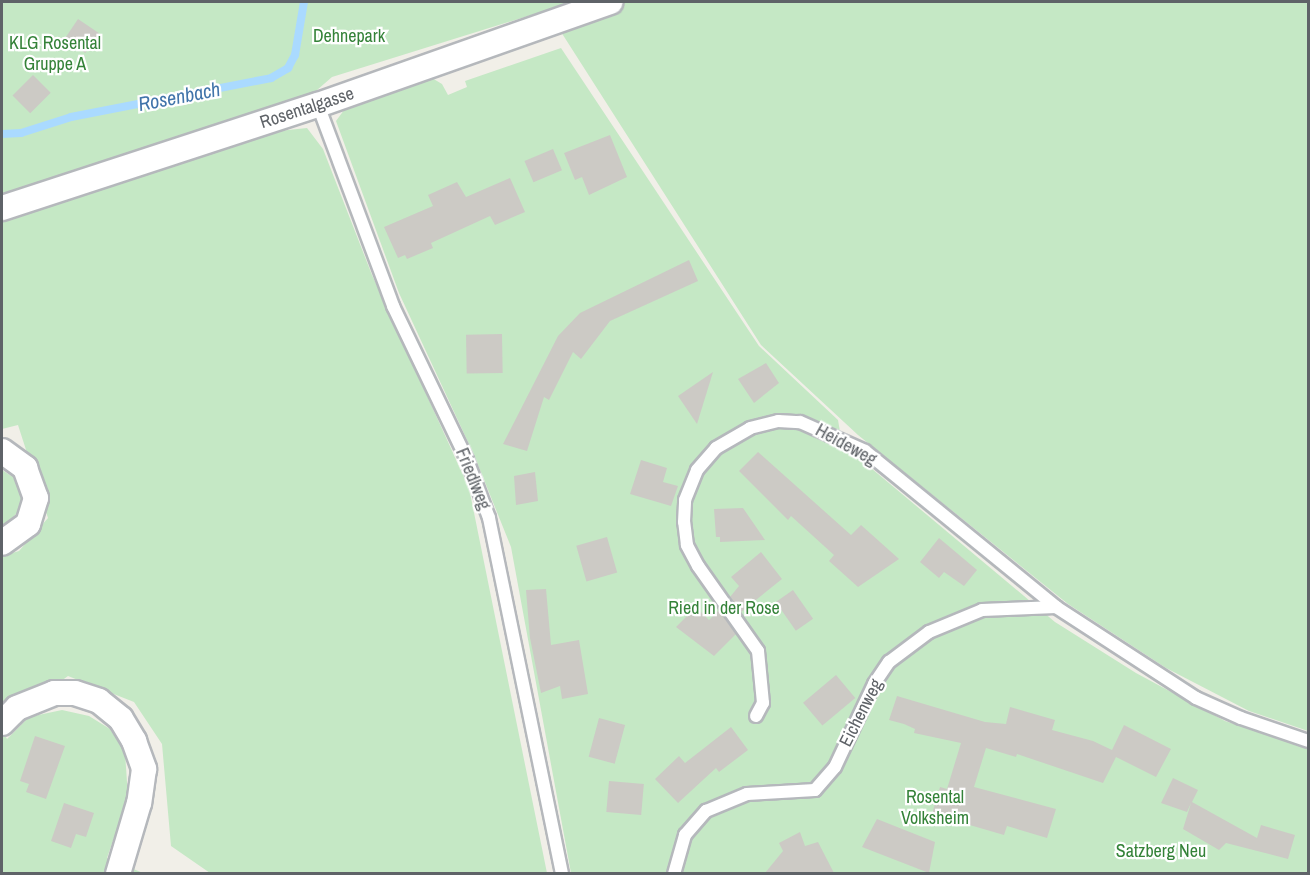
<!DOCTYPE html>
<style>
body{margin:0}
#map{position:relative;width:1310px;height:875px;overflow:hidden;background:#f1efe8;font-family:"Archivo Narrow",sans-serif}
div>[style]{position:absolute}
.green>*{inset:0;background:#c5e8c5}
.stream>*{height:8px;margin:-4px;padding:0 4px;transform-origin:4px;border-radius:4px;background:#aadaff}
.building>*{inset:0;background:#cccac5;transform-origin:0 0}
.roads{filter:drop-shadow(2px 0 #b5b8bc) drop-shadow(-2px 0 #b5b8bc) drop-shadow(0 2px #b5b8bc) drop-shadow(0 -2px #b5b8bc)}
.service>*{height:12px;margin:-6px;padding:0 6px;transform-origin:6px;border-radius:6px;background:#fff}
.minor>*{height:24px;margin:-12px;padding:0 12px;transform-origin:12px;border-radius:12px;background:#fff}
span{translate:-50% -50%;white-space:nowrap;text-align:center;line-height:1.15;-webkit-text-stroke:4.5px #fff;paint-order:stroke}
.park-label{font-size:18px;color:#348238}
.street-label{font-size:18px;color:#5f6368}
.water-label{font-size:20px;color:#4174aa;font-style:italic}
.frame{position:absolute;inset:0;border:3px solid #5f6368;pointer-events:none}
</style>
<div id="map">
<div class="green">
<div style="clip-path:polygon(2px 2px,1308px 2px,1308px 731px,1249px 711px,1166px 668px,1068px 604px,858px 435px,761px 345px,547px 10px,332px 77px,309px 97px,2px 196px)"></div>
<div style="clip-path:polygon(561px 48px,759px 346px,838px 420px,843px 449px,853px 453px,1055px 622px,1136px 673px,1225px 721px,1308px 749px,1308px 873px,571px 873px,511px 547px,474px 455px,399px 293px,336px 121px,347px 106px,427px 75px,442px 84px,448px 95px,467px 87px,465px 81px)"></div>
<div style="clip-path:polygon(307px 128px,323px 149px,372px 275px,469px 488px,547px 873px,210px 873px,171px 846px,162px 744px,134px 702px,68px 676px,2px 724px,2px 556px,19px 551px,48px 518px,18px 425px,2px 429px,2px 221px,260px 133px)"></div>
<div style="clip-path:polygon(2px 470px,13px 477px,21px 492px,22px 507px,2px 530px)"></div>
<div style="clip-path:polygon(62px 710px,89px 716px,110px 729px,125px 752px,128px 797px,107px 858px,143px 873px,2px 873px,2px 729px,7px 739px,29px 717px)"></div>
</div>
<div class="stream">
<div style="left:2px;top:134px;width:19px;rotate:-3deg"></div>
<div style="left:21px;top:133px;width:52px;rotate:-17.7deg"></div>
<div style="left:71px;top:117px;width:204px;rotate:-11deg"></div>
<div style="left:271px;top:78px;width:20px;rotate:-30deg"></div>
<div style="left:288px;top:68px;width:15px;rotate:-62deg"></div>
<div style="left:295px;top:55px;width:54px;rotate:-80.4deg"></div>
</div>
<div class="building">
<div style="left:78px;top:19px;width:25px;height:24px;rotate:34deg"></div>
<div style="left:33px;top:75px;width:25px;height:29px;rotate:45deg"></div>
<div style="clip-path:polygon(610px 135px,627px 177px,589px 195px,582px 177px,575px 180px,564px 153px)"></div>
<div style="left:553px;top:149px;width:23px;height:31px;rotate:67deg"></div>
<div style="clip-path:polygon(510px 178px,525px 212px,495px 225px,490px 216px,431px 243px,433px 248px,407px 259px,405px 255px,398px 258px,384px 227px,433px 206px,428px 195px,457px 182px,466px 197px)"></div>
<div style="clip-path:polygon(689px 260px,698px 281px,610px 321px,581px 359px,573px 352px,549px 400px,544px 397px,527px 451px,503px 444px,558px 336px,580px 313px)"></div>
<div style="left:502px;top:334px;width:39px;height:36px;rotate:89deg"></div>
<div style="clip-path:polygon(766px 363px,779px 383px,754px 403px,738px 379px)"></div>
<div style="clip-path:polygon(713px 372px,697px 424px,678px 396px)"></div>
<div style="clip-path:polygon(758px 452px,851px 535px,861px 525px,899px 559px,858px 587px,829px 561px,834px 555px,791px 516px,788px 520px,739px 471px)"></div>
<div style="clip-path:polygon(641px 460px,667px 468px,663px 482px,678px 486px,671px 506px,630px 494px)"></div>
<div style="clip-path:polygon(535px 472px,538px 501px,516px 505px,514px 476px)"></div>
<div style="clip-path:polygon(743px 508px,765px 540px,720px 542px,720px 537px,716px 537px,714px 509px)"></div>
<div style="left:607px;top:537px;width:37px;height:32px;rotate:74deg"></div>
<div style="clip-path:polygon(939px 538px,977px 570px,964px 586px,944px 572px,939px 578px,920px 562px)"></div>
<div style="clip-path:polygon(761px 552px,782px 579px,741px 612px,730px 597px,739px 586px,731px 577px)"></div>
<div style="clip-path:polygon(546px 589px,551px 645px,579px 640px,588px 694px,562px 699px,560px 686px,541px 693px,530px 638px,526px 590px)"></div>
<div style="left:793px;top:590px;width:35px;height:21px;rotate:55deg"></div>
<div style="clip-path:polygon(696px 607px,709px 620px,719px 610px,736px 634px,714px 656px,676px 627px)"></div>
<div style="left:836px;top:675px;width:30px;height:43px;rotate:50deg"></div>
<div style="clip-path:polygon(897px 696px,985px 722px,1006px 724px,1010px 707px,1055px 720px,1052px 730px,1093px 741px,1112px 750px,1124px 725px,1171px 749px,1156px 777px,1116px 757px,1103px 783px,1017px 754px,1016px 757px,986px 748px,974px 787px,1056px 809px,1047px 838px,1007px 826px,1004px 835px,932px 814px,940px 787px,947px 789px,961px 743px,914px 733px,915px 729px,904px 724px,889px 720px)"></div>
<div style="left:599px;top:718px;width:27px;height:40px;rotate:15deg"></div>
<div style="clip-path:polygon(731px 727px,748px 750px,719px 772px,716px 768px,678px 803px,655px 779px,679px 756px,685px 763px)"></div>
<div style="clip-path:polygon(35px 736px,65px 746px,46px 799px,26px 792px,29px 784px,20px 781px)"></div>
<div style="clip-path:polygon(1173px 778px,1198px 790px,1192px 802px,1257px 838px,1261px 825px,1295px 835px,1288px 859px,1226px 843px,1219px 850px,1183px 829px,1191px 803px,1187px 812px,1161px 803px)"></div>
<div style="left:609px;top:781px;width:35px;height:31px;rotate:5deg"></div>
<div style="clip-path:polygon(64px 803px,94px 813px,86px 837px,76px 834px,71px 848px,51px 841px)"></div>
<div style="clip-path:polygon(877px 819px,935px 842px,929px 873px,862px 847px)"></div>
<div style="clip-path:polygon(800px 832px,805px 846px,818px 842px,834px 873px,765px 873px,783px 851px,779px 843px)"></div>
</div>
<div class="roads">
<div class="service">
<div style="left:318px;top:105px;width:215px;rotate:69.5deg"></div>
<div style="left:393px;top:306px;width:171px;rotate:64.3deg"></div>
<div style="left:467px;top:460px;width:62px;rotate:69.2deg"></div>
<div style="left:489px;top:518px;width:363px;rotate:78.4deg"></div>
<div style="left:756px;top:716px;width:15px;rotate:-62deg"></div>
<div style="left:763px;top:703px;width:52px;rotate:-95.5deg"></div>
<div style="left:758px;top:651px;width:104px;rotate:-125.2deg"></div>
<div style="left:698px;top:566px;width:24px;rotate:-118deg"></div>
<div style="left:687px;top:545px;width:23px;rotate:-97deg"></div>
<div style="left:684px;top:522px;width:22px;rotate:-87deg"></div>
<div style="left:685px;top:500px;width:32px;rotate:-68deg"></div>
<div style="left:697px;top:470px;width:29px;rotate:-49deg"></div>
<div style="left:716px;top:448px;width:39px;rotate:-30deg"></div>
<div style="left:750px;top:428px;width:29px;rotate:-14deg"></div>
<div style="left:778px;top:421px;width:22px;rotate:3deg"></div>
<div style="left:800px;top:422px;width:71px;rotate:24deg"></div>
<div style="left:865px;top:451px;width:247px;rotate:39.2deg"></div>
<div style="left:674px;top:874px;width:41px;rotate:-74.2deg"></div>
<div style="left:685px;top:835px;width:32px;rotate:-49deg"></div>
<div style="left:706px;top:811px;width:44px;rotate:-22.5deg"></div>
<div style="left:747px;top:794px;width:68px;rotate:-3.4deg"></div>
<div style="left:815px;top:790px;width:30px;rotate:-49deg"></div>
<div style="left:835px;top:767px;width:92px;rotate:-64.8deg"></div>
<div style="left:874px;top:684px;width:27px;rotate:-56deg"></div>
<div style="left:889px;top:662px;width:50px;rotate:-36.9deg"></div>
<div style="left:929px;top:632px;width:57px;rotate:-22.5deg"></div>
<div style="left:982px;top:610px;width:74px;rotate:-2.3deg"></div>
<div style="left:1056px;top:607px;width:167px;rotate:33deg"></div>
<div style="left:1196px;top:698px;width:49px;rotate:24deg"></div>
<div style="left:1241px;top:718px;width:71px;rotate:18.9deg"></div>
</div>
<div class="minor">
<div style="left:2px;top:208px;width:332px;rotate:-18.1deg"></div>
<div style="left:318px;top:105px;width:310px;rotate:-19.4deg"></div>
<div style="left:2px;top:451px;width:29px;rotate:36deg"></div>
<div style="left:25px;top:468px;width:32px;rotate:70deg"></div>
<div style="left:36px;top:498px;width:27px;rotate:107deg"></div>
<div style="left:28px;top:524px;width:32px;rotate:144deg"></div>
<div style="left:2px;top:723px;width:21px;rotate:-45deg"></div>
<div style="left:17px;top:708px;width:40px;rotate:-22deg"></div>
<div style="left:54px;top:693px;width:21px"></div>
<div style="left:75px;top:693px;width:25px;rotate:18deg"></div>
<div style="left:99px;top:701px;width:28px;rotate:39deg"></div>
<div style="left:121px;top:719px;width:26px;rotate:59deg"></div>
<div style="left:134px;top:741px;width:30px;rotate:70deg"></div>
<div style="left:144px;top:769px;width:34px;rotate:98deg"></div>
<div style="left:139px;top:803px;width:74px;rotate:106.5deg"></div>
</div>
</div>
<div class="park-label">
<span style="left:349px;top:36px">Dehnepark</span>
<span style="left:55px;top:54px">KLG Rosental<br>Gruppe A</span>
<span style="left:724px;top:608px">Ried in der Rose</span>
<span style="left:935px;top:808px">Rosental<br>Volksheim</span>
<span style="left:1161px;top:851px">Satzberg Neu</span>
</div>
<div class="street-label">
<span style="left:307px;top:108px;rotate:-18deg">Rosentalgasse</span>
<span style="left:846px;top:445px;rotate:29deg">Heideweg</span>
<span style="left:473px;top:479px;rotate:68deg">Friedlweg</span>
<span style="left:861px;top:713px;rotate:-63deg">Eichenweg</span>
</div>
<div class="water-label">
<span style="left:179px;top:96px;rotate:-11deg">Rosenbach</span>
</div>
<div class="frame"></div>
</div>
